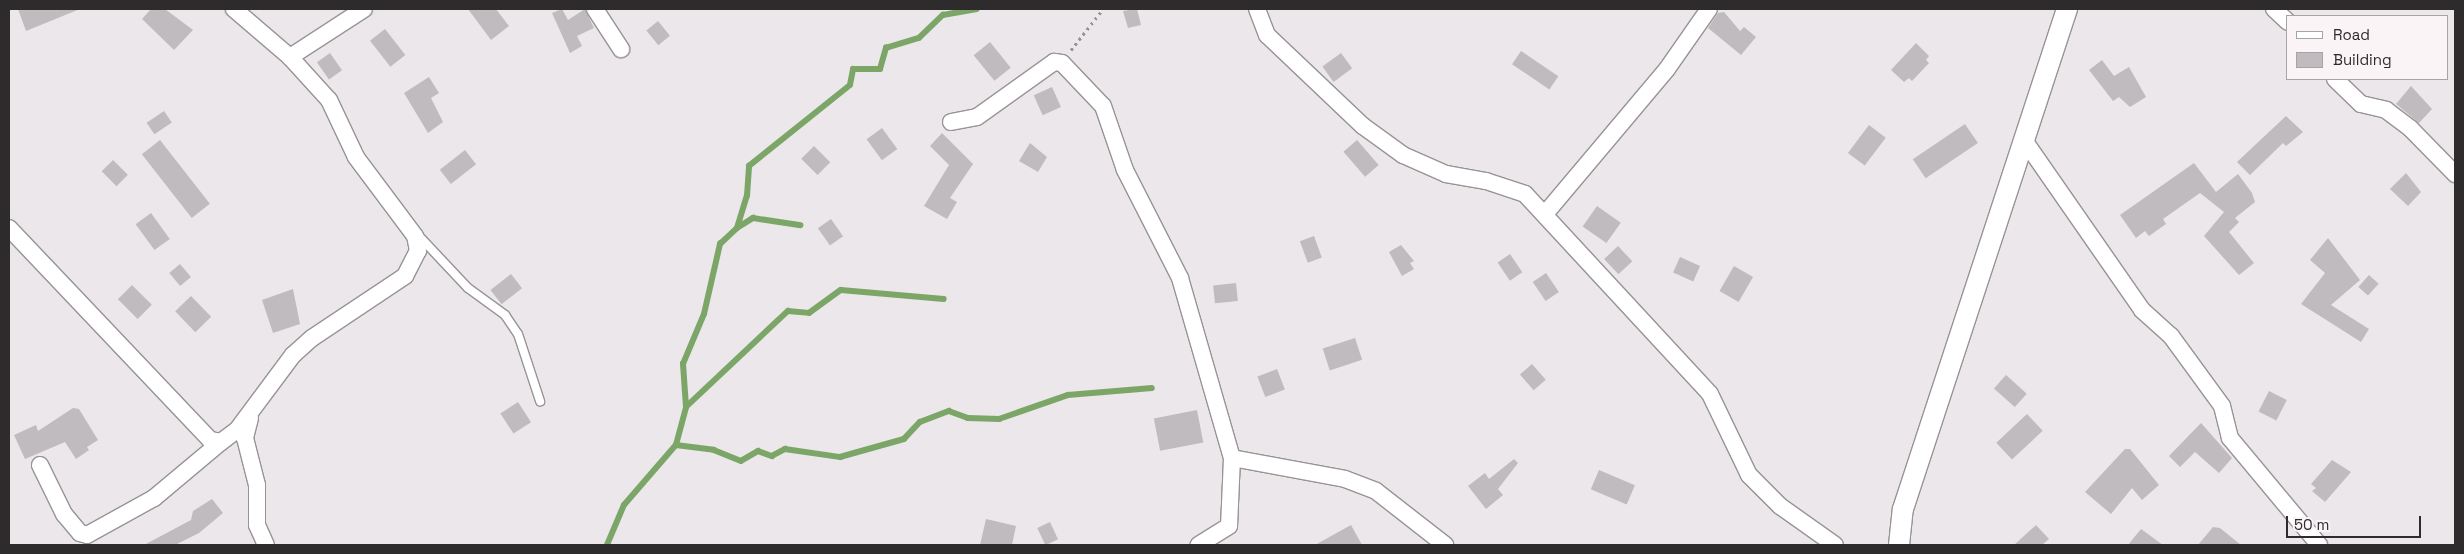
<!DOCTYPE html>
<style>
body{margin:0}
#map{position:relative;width:2464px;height:554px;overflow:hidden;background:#ece7ea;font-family:"Space Grotesk",sans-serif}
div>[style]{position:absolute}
.stream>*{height:5.5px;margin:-2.75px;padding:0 2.75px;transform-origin:2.75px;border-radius:2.75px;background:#7ca668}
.building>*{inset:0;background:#c0bbbe;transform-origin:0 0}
.path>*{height:3px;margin-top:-1.5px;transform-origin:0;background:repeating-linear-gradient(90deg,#959294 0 2.5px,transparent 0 6.5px)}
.roads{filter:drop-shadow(1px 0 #989396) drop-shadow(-1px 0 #989396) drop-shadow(0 1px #989396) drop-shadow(0 -1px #989396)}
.service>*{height:8px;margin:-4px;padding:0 4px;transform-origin:4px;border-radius:4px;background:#fff}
.minor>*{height:16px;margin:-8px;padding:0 8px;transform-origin:8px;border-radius:8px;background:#fff}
.tertiary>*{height:20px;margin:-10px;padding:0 10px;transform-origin:10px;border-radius:10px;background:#fff}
span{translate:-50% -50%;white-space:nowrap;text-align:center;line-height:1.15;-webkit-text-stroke:4px #faf4f7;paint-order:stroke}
.frame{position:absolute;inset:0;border:10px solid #2d2b2c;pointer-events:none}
.legend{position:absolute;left:2286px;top:15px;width:162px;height:65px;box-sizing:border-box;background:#faf4f7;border:1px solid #a8a4a6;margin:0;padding:6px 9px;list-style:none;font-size:15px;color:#2d2b2c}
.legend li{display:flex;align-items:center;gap:10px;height:25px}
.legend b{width:25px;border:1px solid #a8a4a6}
.scale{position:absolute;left:2286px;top:516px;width:135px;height:22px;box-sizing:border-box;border:2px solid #2d2b2c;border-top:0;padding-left:6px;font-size:15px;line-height:18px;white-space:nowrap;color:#2d2b2c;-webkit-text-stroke:4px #faf4f7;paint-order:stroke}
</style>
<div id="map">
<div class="stream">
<div style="left:737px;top:228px;width:19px;rotate:-32deg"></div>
<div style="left:753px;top:218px;width:48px;rotate:8.5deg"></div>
<div style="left:686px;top:407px;width:140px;rotate:-43.3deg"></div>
<div style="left:788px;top:311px;width:21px;rotate:5deg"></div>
<div style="left:809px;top:313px;width:39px;rotate:-36deg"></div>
<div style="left:841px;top:290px;width:103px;rotate:5deg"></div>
<div style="left:676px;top:445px;width:38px;rotate:7deg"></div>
<div style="left:714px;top:450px;width:29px;rotate:22deg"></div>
<div style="left:741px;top:461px;width:20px;rotate:-30deg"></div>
<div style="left:758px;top:451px;width:15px;rotate:20deg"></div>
<div style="left:772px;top:456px;width:15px;rotate:-28deg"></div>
<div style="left:785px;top:449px;width:56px;rotate:8.3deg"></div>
<div style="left:840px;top:457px;width:66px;rotate:-15.7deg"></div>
<div style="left:904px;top:439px;width:23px;rotate:-47deg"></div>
<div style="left:920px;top:422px;width:31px;rotate:-21deg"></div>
<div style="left:949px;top:411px;width:20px;rotate:20deg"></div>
<div style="left:968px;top:418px;width:31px;rotate:2deg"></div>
<div style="left:999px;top:419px;width:73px;rotate:-19.2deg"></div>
<div style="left:1068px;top:395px;width:84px;rotate:-4.8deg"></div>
<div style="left:607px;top:545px;width:43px;rotate:-67deg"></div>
<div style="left:624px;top:505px;width:79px;rotate:-49.1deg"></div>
<div style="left:676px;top:445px;width:39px;rotate:-75deg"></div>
<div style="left:686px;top:407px;width:43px;rotate:-94deg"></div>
<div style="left:683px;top:364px;width:54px;rotate:-67.2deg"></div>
<div style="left:704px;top:314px;width:72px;rotate:-77.1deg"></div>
<div style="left:720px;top:244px;width:23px;rotate:-43deg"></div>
<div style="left:737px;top:228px;width:34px;rotate:-73deg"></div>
<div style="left:747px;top:196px;width:30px;rotate:-86deg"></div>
<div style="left:749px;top:166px;width:129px;rotate:-38.7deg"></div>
<div style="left:850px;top:85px;width:16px;rotate:-79deg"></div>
<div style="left:853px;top:69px;width:27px"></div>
<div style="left:880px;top:69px;width:22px;rotate:-74deg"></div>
<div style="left:886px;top:48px;width:34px;rotate:-17deg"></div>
<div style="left:919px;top:38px;width:33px;rotate:-44deg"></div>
<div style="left:943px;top:15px;width:34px;rotate:-10deg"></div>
</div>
<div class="building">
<div style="clip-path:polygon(18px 9px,80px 9px,26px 31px)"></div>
<div style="clip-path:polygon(151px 9px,165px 9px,193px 30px,174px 50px,142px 19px)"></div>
<div style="clip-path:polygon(468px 9px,496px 9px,509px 26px,491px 40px)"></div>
<div style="clip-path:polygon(562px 9px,568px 20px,585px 9px,594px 28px,577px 36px,582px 46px,570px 53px,552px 13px)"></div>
<div style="clip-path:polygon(1137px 9px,1141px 25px,1128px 28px,1123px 11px)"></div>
<div style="clip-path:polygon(1724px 12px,1740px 31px,1744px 27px,1756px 37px,1741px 55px,1708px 28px,1718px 13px)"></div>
<div style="left:658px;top:21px;width:19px;height:15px;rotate:51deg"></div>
<div style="left:385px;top:29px;width:33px;height:19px;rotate:52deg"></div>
<div style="left:990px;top:42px;width:33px;height:21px;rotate:51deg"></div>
<div style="clip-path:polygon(1916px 43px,1929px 56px,1926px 60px,1929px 63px,1912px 81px,1909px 78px,1904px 82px,1891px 70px)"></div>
<div style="left:1521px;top:51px;width:45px;height:16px;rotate:34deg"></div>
<div style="left:330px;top:53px;width:21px;height:16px;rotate:55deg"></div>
<div style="left:1341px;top:53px;width:19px;height:23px;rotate:54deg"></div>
<div style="clip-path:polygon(2102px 60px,2114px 76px,2129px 67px,2146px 97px,2130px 107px,2119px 97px,2113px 101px,2089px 70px)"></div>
<div style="clip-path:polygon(429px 77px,439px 93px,431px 98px,443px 122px,428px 133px,404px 93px)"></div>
<div style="clip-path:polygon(2411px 86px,2432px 109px,2419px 123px,2396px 104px)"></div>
<div style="left:1052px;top:87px;width:22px;height:20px;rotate:66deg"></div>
<div style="left:164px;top:111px;width:14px;height:21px;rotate:56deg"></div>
<div style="clip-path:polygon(2286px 116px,2303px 132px,2286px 146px,2283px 143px,2250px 175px,2237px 162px)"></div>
<div style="left:1965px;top:124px;width:23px;height:63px;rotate:56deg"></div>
<div style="left:1869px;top:125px;width:21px;height:35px;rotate:37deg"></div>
<div style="left:882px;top:128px;width:26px;height:19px;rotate:54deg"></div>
<div style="clip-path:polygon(942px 133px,973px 164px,950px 198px,957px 202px,947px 219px,924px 206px,949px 165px,930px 146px)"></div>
<div style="left:160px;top:140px;width:81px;height:23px;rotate:52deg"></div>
<div style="left:1357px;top:140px;width:33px;height:18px;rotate:49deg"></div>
<div style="clip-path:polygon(1030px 143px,1047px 157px,1038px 172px,1019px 161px)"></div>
<div style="left:814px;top:146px;width:23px;height:18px;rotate:45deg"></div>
<div style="left:465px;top:150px;width:18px;height:32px;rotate:52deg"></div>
<div style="left:113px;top:160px;width:21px;height:16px;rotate:45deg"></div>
<div style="clip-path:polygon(2194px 163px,2216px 192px,2238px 174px,2252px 193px,2255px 202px,2235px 218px,2239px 222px,2229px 232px,2254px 263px,2239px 275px,2204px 236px,2224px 212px,2200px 193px,2163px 219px,2166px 224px,2149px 236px,2145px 231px,2136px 238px,2120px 215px)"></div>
<div style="clip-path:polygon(2406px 173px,2421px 192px,2408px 206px,2390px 189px)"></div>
<div style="left:1597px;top:206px;width:29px;height:25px;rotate:35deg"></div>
<div style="left:151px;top:213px;width:32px;height:19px;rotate:54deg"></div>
<div style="left:831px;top:219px;width:21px;height:16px;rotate:55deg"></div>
<div style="left:1314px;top:236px;width:23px;height:15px;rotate:70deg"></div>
<div style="clip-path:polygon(2328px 238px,2360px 280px,2331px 305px,2369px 329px,2361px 342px,2301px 304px,2325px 273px,2310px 260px)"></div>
<div style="clip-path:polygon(1401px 245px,1414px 261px,1410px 263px,1414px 269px,1402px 276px,1389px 252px)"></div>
<div style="left:1618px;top:246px;width:21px;height:19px;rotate:47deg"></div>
<div style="left:1510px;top:254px;width:22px;height:15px;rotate:56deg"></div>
<div style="left:1680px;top:257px;width:22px;height:17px;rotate:24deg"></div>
<div style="left:180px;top:264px;width:17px;height:14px;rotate:50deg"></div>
<div style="left:1734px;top:266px;width:22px;height:29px;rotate:30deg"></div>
<div style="left:1546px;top:273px;width:23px;height:16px;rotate:56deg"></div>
<div style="left:511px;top:274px;width:18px;height:26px;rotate:52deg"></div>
<div style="left:2369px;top:275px;width:13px;height:16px;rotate:42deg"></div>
<div style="left:1236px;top:283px;width:18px;height:23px;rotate:84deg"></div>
<div style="left:132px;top:285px;width:28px;height:20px;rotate:45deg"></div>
<div style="clip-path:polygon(293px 289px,300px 324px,273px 333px,262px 300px)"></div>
<div style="left:191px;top:296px;width:29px;height:22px;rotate:46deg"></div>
<div style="left:1355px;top:338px;width:23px;height:34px;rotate:72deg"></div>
<div style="left:1532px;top:364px;width:21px;height:16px;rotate:49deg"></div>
<div style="left:1277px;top:369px;width:22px;height:21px;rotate:69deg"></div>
<div style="left:2006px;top:375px;width:28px;height:18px;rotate:42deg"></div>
<div style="left:2269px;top:391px;width:20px;height:23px;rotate:27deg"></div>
<div style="left:518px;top:402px;width:24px;height:21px;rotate:57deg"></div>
<div style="clip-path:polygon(73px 408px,79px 409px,98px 440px,87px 447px,89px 450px,76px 459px,65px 442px,25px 459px,14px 435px,36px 425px,38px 431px)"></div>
<div style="left:1197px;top:410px;width:33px;height:44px;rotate:79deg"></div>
<div style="left:2027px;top:414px;width:23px;height:42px;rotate:47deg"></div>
<div style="clip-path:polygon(2201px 423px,2232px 458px,2219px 473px,2195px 452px,2180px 467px,2169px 456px)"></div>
<div style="clip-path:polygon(2125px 449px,2130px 449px,2159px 485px,2142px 500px,2132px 488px,2111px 514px,2085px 492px)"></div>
<div style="clip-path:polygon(1514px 459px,1518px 463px,1498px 489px,1503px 495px,1486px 509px,1468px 486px,1485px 473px,1489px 479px)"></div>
<div style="clip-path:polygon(2332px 460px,2351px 472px,2325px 502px,2312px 491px,2316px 488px,2311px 484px)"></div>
<div style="left:1599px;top:470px;width:39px;height:21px;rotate:23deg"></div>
<div style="clip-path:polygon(212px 499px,223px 513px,199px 533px,175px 545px,144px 545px,191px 520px,193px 511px)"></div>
<div style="clip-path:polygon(986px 519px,1016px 526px,1012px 545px,980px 545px)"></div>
<div style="left:1050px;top:522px;width:19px;height:14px;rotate:65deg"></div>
<div style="clip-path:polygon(1351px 525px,1362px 545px,1315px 545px)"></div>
<div style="clip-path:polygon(2036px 525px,2049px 539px,2042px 545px,2014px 545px)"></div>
<div style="clip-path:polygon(2213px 527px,2220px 528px,2241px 545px,2198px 545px)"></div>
<div style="clip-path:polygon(2141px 529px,2163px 545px,2128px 545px)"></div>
</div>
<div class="path">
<div style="left:1071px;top:50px;width:52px;rotate:-52deg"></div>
</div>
<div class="roads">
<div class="service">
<div style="left:419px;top:236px;width:71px;rotate:46.7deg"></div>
<div style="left:468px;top:288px;width:46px;rotate:36.1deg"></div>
<div style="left:505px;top:315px;width:23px;rotate:56deg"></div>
<div style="left:518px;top:334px;width:71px;rotate:71.8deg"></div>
</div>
<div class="minor">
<div style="left:595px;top:9px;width:48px;rotate:57deg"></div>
<div style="left:1257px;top:9px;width:28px;rotate:69deg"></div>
<div style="left:1267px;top:35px;width:132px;rotate:43.5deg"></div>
<div style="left:1363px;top:126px;width:49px;rotate:35.9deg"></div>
<div style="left:1403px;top:155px;width:47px;rotate:23.8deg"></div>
<div style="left:1446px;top:174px;width:41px;rotate:9.9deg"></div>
<div style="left:1486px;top:181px;width:41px;rotate:18.4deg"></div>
<div style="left:1525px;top:194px;width:272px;rotate:47.2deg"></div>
<div style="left:1710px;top:394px;width:90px;rotate:64.3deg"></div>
<div style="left:1749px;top:475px;width:44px;rotate:45deg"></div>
<div style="left:1780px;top:506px;width:67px;rotate:35.3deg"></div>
<div style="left:2274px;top:9px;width:19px;rotate:43deg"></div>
<div style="left:290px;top:57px;width:88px;rotate:-33deg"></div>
<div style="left:2335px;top:79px;width:36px;rotate:44deg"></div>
<div style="left:2361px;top:104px;width:26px;rotate:13deg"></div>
<div style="left:2386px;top:110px;width:31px;rotate:37deg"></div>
<div style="left:2411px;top:129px;width:63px;rotate:45.6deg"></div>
<div style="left:951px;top:122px;width:26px;rotate:-11deg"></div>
<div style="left:977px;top:117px;width:95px;rotate:-35.5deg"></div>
<div style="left:1054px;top:62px;width:8px;rotate:7deg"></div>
<div style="left:1062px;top:63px;width:59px;rotate:46.4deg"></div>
<div style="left:1103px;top:106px;width:68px;rotate:71deg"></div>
<div style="left:1125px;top:170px;width:121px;rotate:63deg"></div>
<div style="left:1180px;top:278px;width:187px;rotate:73.9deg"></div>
<div style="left:1232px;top:458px;width:68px;rotate:92.5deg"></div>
<div style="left:1229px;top:526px;width:36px;rotate:148deg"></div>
<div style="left:2024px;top:140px;width:207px;rotate:55.2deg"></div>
<div style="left:2142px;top:310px;width:39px;rotate:42deg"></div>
<div style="left:2171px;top:336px;width:87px;rotate:53.9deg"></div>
<div style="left:2222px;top:406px;width:33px;rotate:76deg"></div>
<div style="left:2230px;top:438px;width:139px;rotate:50.2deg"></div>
<div style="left:1545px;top:214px;width:189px;rotate:-49.9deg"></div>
<div style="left:1667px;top:69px;width:73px;rotate:-55deg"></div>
<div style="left:9px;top:228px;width:292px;rotate:46.5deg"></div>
<div style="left:210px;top:440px;width:11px;rotate:10deg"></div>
<div style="left:221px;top:442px;width:20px;rotate:-37deg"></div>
<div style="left:237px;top:430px;width:94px;rotate:-53.3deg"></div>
<div style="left:293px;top:355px;width:25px;rotate:-42deg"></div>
<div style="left:312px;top:338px;width:112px;rotate:-33.7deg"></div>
<div style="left:405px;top:276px;width:28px;rotate:-63deg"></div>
<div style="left:418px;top:251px;width:15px;rotate:-101deg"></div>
<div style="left:415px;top:236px;width:99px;rotate:-126.8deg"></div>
<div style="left:356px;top:157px;width:63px;rotate:-115.3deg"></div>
<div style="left:329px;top:100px;width:58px;rotate:-132.2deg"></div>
<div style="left:290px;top:57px;width:74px;rotate:-139.4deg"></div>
<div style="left:250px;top:418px;width:21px;rotate:104deg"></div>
<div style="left:245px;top:438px;width:49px;rotate:75.7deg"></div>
<div style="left:257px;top:485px;width:40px;rotate:90deg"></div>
<div style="left:257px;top:525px;width:22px;rotate:66deg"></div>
<div style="left:1232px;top:458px;width:115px;rotate:10.5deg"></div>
<div style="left:1345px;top:479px;width:33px;rotate:21deg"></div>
<div style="left:1376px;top:491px;width:88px;rotate:38deg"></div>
<div style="left:40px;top:465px;width:55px;rotate:63.9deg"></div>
<div style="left:64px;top:514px;width:25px;rotate:50deg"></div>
<div style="left:80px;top:533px;width:7px;rotate:16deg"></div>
<div style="left:87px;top:535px;width:77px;rotate:-28.9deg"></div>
<div style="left:154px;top:498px;width:87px;rotate:-39.9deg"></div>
</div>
<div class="tertiary">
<div style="left:1899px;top:545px;width:36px;rotate:-84deg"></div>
<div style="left:1903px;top:509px;width:526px;rotate:-71.84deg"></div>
</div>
</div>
<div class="frame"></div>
<ul class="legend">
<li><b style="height:6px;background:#fff"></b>Road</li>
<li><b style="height:14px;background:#c0bbbe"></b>Building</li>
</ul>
<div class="scale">50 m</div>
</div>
